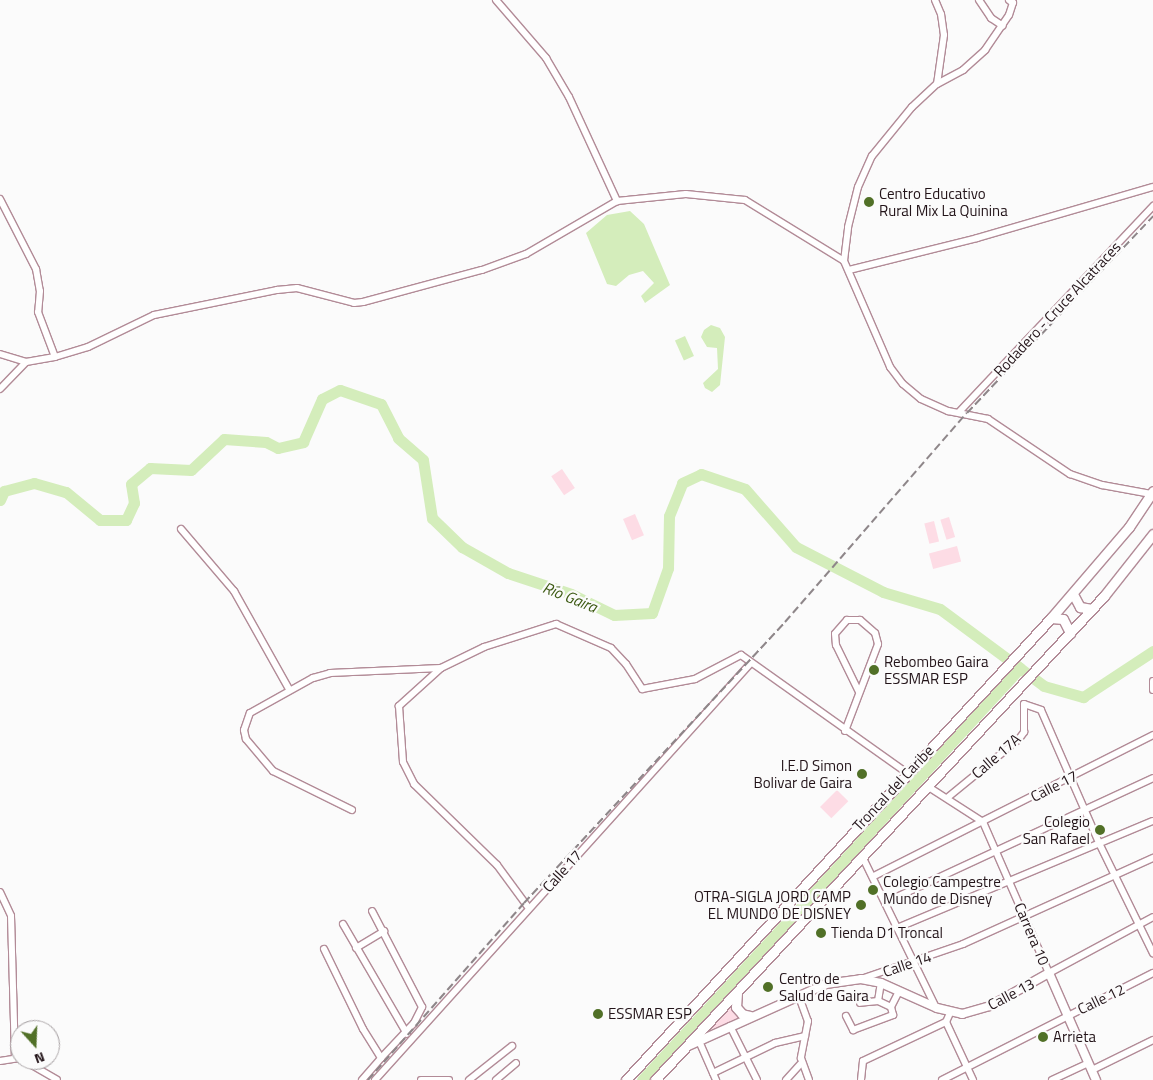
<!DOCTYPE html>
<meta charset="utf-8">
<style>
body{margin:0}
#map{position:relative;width:1153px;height:1080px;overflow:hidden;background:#fbfbfb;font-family:"Titillium Web",sans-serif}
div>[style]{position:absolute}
.green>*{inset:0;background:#fddce5;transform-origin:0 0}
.water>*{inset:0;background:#d4edbb;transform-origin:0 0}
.river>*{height:11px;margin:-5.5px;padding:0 5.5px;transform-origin:5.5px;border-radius:5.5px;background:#d4edbb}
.roads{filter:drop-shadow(1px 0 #b28b97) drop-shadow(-1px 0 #b28b97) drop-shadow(0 1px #b28b97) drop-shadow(0 -1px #b28b97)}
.minor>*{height:6px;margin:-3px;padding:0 3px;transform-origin:3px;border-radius:3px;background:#fff}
.major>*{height:8px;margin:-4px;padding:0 4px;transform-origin:4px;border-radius:4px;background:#fff}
.highway>*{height:9px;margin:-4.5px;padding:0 4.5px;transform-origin:4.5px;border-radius:4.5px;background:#fff}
.rail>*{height:2px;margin-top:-1px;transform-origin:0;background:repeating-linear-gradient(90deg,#8e8689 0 8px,transparent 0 12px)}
.dots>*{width:14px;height:14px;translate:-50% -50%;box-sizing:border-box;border:2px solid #fbfbfb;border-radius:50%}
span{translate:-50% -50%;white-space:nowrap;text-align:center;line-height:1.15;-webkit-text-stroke:4.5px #fbfbfb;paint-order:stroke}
.poi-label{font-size:15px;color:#231419}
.left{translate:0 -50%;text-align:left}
.right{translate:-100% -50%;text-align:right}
.street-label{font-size:15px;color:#231419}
.water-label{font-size:16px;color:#3d5a13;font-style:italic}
.north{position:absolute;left:10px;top:1020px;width:50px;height:50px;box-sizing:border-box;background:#fbfbfb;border:1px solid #a59fa1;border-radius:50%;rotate:160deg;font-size:14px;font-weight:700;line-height:20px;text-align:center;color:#231419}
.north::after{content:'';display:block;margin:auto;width:18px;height:22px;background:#517027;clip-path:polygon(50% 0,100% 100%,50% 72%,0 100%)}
</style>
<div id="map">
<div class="green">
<div style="left:562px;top:469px;width:23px;height:13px;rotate:56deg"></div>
<div style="left:635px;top:514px;width:23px;height:13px;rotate:67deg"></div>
<div style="left:949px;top:517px;width:21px;height:9px;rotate:73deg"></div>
<div style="left:934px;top:521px;width:21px;height:10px;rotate:76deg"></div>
<div style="left:957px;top:546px;width:16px;height:29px;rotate:75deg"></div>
<div style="left:837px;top:790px;width:16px;height:24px;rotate:45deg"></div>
<div style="clip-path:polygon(731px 1001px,733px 1008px,742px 1018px,701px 1033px)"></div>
</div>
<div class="water">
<div style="clip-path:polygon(630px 211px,644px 224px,670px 285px,645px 303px,641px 296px,654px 283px,643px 271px,629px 275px,616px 286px,607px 284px,586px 233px,607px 215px)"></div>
<div style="clip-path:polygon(711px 325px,720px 328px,725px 337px,720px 385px,712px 392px,705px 388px,703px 383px,718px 369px,717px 348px,707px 347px,701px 337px,704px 330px)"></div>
<div style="left:685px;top:336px;width:22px;height:11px;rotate:66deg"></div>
</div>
<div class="river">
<div style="left:0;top:500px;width:10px;rotate:-66deg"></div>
<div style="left:4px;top:491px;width:31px;rotate:-15deg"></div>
<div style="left:34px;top:483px;width:33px;rotate:16deg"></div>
<div style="left:66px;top:492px;width:44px;rotate:39.5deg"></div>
<div style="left:100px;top:520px;width:26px"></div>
<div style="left:126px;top:520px;width:19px;rotate:-65deg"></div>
<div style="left:134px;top:503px;width:19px;rotate:-99deg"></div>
<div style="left:131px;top:484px;width:25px;rotate:-40deg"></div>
<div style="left:150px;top:468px;width:41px;rotate:2.8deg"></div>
<div style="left:191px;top:470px;width:45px;rotate:-43.2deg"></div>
<div style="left:224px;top:439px;width:42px;rotate:4.1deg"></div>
<div style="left:266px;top:442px;width:13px;rotate:27deg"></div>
<div style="left:278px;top:448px;width:26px;rotate:-13deg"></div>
<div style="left:303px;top:442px;width:47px;rotate:-66.2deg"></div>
<div style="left:322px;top:399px;width:20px;rotate:-27deg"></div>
<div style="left:340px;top:390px;width:43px;rotate:18.9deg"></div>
<div style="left:381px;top:404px;width:38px;rotate:63deg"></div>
<div style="left:398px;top:438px;width:33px;rotate:41deg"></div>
<div style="left:423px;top:460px;width:59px;rotate:81.2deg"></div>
<div style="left:432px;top:518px;width:42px;rotate:44deg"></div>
<div style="left:462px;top:547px;width:53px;rotate:29.5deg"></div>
<div style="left:508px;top:573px;width:66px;rotate:18.4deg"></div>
<div style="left:571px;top:594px;width:48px;rotate:26deg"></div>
<div style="left:614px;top:615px;width:38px;rotate:-3deg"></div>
<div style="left:652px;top:613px;width:48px;rotate:-70.4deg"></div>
<div style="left:668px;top:568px;width:52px;rotate:-88.9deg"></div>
<div style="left:669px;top:516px;width:35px;rotate:-68deg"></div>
<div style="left:682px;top:483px;width:21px;rotate:-25deg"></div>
<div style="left:701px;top:474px;width:46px;rotate:18.8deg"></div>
<div style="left:745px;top:489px;width:77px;rotate:48.7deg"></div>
<div style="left:796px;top:547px;width:98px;rotate:27.3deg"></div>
<div style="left:883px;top:592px;width:59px;rotate:16.6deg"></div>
<div style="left:940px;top:609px;width:129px;rotate:36.5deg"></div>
<div style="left:1044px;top:686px;width:41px;rotate:15.8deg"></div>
<div style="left:1083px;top:697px;width:84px;rotate:-33.3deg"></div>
<div style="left:642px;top:1080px;width:559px;rotate:-47.46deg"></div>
<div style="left:1020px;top:668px;width:6px;rotate:-141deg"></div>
</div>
<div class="roads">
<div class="minor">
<div style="left:496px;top:0;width:77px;rotate:49.2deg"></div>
<div style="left:546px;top:58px;width:45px;rotate:59.5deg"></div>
<div style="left:569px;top:97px;width:115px;rotate:65.2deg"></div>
<div style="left:935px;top:0;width:15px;rotate:67deg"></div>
<div style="left:941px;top:14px;width:21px;rotate:82deg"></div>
<div style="left:944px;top:35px;width:49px;rotate:98.1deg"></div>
<div style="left:979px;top:0;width:22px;rotate:56deg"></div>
<div style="left:991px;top:18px;width:14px;rotate:34deg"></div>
<div style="left:0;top:199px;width:79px;rotate:62.8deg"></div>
<div style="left:36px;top:269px;width:22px;rotate:80deg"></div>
<div style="left:40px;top:291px;width:21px;rotate:95deg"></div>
<div style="left:38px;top:312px;width:48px;rotate:69.3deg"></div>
<div style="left:844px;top:261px;width:34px;rotate:-83deg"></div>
<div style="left:848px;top:227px;width:41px;rotate:-76deg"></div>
<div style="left:858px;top:187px;width:34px;rotate:-66deg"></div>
<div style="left:872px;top:156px;width:63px;rotate:-50.8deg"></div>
<div style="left:912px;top:107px;width:34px;rotate:-43deg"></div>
<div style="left:937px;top:84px;width:30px;rotate:-28deg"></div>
<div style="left:963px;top:70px;width:30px;rotate:-42deg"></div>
<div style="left:985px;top:50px;width:42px;rotate:-55.6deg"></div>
<div style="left:1009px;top:15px;width:13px;rotate:-72deg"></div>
<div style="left:1013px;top:3px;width:5px;rotate:-143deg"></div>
<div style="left:849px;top:270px;width:132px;rotate:-14deg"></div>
<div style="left:977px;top:238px;width:183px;rotate:-16.2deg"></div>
<div style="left:0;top:354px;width:27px;rotate:17deg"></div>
<div style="left:26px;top:362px;width:29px;rotate:-10deg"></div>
<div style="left:55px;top:357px;width:34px;rotate:-17deg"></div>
<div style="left:88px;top:347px;width:73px;rotate:-25.9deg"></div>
<div style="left:154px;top:315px;width:126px;rotate:-11.5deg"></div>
<div style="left:277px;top:290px;width:20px;rotate:-6deg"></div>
<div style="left:297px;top:288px;width:59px;rotate:14.7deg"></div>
<div style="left:354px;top:303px;width:9px;rotate:-6deg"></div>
<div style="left:363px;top:302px;width:123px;rotate:-15.1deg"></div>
<div style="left:482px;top:270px;width:47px;rotate:-20deg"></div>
<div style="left:526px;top:254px;width:105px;rotate:-30.2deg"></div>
<div style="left:617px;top:201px;width:69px;rotate:-5.8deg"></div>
<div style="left:686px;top:194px;width:59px;rotate:5.8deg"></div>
<div style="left:745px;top:200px;width:116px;rotate:31.6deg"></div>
<div style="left:844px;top:261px;width:116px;rotate:66.5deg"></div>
<div style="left:890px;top:367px;width:21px;rotate:53deg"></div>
<div style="left:903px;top:384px;width:23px;rotate:40deg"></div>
<div style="left:921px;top:399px;width:30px;rotate:24deg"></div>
<div style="left:948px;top:411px;width:41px;rotate:11.3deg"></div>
<div style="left:988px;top:419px;width:99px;rotate:33.9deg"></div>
<div style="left:1070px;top:474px;width:34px;rotate:19deg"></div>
<div style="left:1102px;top:485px;width:50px;rotate:10.4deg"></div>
<div style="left:0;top:389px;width:37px;rotate:-46deg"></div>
<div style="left:960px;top:411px;width:282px;rotate:-46.7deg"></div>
<div style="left:181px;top:529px;width:82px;rotate:49.5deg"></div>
<div style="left:234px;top:591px;width:112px;rotate:60.7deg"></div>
<div style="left:441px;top:668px;width:57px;rotate:137.9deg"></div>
<div style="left:399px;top:706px;width:56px;rotate:85.9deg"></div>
<div style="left:403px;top:762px;width:25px;rotate:63deg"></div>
<div style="left:414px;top:784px;width:116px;rotate:44.3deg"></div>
<div style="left:497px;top:865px;width:52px;rotate:53.6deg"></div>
<div style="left:1153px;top:681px;width:9px;rotate:90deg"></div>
<div style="left:845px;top:731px;width:93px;rotate:-69.2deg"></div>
<div style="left:878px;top:644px;width:11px;rotate:-105deg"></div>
<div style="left:875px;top:633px;width:20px;rotate:-139deg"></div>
<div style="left:860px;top:620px;width:13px;rotate:180deg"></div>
<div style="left:847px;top:620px;width:18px;rotate:131deg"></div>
<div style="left:835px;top:634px;width:11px;rotate:85deg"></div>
<div style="left:836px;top:645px;width:52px;rotate:63.9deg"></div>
<div style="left:927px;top:786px;width:67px;rotate:32.7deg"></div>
<div style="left:983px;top:822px;width:165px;rotate:66.4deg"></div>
<div style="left:1049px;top:973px;width:118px;rotate:-28.3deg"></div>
<div style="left:947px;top:798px;width:93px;rotate:-39.3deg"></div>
<div style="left:1019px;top:739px;width:9px;rotate:-54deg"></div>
<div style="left:1024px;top:732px;width:28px;rotate:-90deg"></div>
<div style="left:1024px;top:704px;width:18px;rotate:19deg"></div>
<div style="left:1041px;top:710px;width:145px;rotate:66.4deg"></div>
<div style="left:1099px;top:843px;width:123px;rotate:63.9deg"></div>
<div style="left:352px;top:810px;width:88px;rotate:-153.7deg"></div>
<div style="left:273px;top:771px;width:42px;rotate:-130.2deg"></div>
<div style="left:246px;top:739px;width:9px;rotate:-103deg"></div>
<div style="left:244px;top:730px;width:18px;rotate:-71deg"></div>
<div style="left:250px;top:713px;width:72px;rotate:-29.1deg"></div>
<div style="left:313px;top:678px;width:18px;rotate:-16deg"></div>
<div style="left:330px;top:673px;width:111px;rotate:-2.6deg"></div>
<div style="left:441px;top:668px;width:48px;rotate:-26deg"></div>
<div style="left:484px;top:647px;width:76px;rotate:-17.7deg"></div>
<div style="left:556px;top:624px;width:60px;rotate:23.6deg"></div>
<div style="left:611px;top:648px;width:22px;rotate:47deg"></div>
<div style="left:626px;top:664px;width:30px;rotate:57deg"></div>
<div style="left:642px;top:689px;width:54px;rotate:-10.7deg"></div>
<div style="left:695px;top:679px;width:52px;rotate:-27.6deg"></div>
<div style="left:741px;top:655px;width:204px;rotate:35.4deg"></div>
<div style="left:862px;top:856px;width:169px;rotate:64deg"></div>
<div style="left:874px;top:876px;width:313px;rotate:-26.8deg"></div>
<div style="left:0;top:892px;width:26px;rotate:65deg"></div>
<div style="left:11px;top:916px;width:141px;rotate:88.4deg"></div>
<div style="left:886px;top:902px;width:294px;rotate:-24.9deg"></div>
<div style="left:343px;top:924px;width:127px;rotate:59.8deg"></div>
<div style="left:897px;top:928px;width:277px;rotate:-22.7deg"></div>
<div style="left:356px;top:948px;width:33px;rotate:-31deg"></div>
<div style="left:324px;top:949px;width:89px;rotate:64deg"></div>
<div style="left:363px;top:1029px;width:34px;rotate:58deg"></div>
<div style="left:381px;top:1058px;width:48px;rotate:-46.7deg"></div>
<div style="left:414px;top:1023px;width:18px;rotate:-63deg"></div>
<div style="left:422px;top:1007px;width:108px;rotate:-117.5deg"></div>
<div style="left:861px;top:979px;width:108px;rotate:-18.9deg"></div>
<div style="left:963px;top:944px;width:209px;rotate:-24.4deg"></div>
<div style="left:798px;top:994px;width:29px;rotate:70deg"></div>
<div style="left:808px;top:1021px;width:38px;rotate:101deg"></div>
<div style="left:801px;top:1058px;width:23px;rotate:70deg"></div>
<div style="left:878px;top:1001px;width:18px;rotate:-81deg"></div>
<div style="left:891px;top:1007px;width:18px;rotate:-63deg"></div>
<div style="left:950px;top:1013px;width:10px;rotate:114deg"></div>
<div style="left:946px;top:1022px;width:64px;rotate:65deg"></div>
<div style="left:846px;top:1016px;width:16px;rotate:63deg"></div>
<div style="left:853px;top:1030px;width:43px;rotate:-20.6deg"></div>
<div style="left:893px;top:1015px;width:8px;rotate:-104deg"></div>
<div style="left:891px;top:1007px;width:14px;rotate:-155deg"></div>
<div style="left:878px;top:1001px;width:18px;rotate:174deg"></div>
<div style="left:730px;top:1026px;width:60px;rotate:63.4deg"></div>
<div style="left:699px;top:1041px;width:43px;rotate:66.4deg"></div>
<div style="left:23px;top:1060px;width:39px;rotate:30deg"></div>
<div style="left:0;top:1061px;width:18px;rotate:-9deg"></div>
<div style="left:1092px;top:1070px;width:68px;rotate:-26.2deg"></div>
<div style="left:713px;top:1073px;width:69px;rotate:-25.8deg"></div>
<div style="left:775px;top:1043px;width:31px;rotate:-13deg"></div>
<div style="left:362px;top:1080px;width:29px;rotate:-49deg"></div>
<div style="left:375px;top:1080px;width:561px;rotate:-47.96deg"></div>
<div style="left:421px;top:1080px;width:28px"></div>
<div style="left:469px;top:1080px;width:55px;rotate:-38.3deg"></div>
<div style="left:496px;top:1080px;width:26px;rotate:-40deg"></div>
<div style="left:786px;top:1080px;width:24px;rotate:-48deg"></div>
<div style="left:861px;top:1080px;width:19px;rotate:-84deg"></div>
<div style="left:863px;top:1061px;width:92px;rotate:-25.2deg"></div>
<div style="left:942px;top:1080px;width:237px;rotate:-26.9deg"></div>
<div style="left:1052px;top:1080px;width:40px;rotate:-25deg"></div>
</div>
<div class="major">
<div style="left:688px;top:1046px;width:151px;rotate:-24.2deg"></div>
<div style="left:826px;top:984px;width:35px;rotate:-8deg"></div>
<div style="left:861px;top:979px;width:20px;rotate:11deg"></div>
<div style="left:881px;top:983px;width:61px;rotate:24.1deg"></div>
<div style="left:937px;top:1008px;width:26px;rotate:13deg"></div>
<div style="left:962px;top:1014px;width:29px;rotate:-16deg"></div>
<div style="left:990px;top:1006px;width:68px;rotate:-29.2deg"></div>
<div style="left:1049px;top:973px;width:117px;rotate:66.3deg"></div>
</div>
<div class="highway">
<div style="left:1073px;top:594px;width:15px;rotate:62deg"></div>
<div style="left:1080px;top:607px;width:12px;rotate:9deg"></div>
<div style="left:1051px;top:618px;width:12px;rotate:5deg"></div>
<div style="left:1063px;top:619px;width:16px;rotate:63deg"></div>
<div style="left:737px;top:993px;width:14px;rotate:94deg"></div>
<div style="left:736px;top:1007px;width:9px;rotate:49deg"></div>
<div style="left:742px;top:1014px;width:8px;rotate:14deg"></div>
<div style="left:626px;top:1080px;width:628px;rotate:-47.39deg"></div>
<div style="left:1051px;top:618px;width:120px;rotate:-49.4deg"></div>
<div style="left:1129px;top:527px;width:43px;rotate:-56.3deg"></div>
<div style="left:655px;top:1080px;width:660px;rotate:-47.15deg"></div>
<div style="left:1104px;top:596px;width:79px;rotate:-51.7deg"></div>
</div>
</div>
<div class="rail">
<div style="left:368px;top:1080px;width:236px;rotate:-48.6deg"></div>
<div style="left:524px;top:903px;width:384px;rotate:-47.1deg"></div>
<div style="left:785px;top:622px;width:277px;rotate:-49deg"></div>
<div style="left:967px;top:413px;width:271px;rotate:-46.6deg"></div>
</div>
<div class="dots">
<div style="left:869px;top:202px;background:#517027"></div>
<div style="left:874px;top:670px;background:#517027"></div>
<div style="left:862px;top:774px;background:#517027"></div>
<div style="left:1100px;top:830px;background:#517027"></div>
<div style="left:873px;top:890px;background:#517027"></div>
<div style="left:861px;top:905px;background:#517027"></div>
<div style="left:821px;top:933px;background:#517027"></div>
<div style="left:768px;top:987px;background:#517027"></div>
<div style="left:598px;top:1014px;background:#517027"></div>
<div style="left:1043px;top:1037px;background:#517027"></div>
</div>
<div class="poi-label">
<span class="left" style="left:879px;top:202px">Centro Educativo<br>Rural Mix La Quinina</span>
<span class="left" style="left:884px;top:670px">Rebombeo Gaira<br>ESSMAR ESP</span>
<span class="right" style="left:852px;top:774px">I.E.D Simon<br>Bolivar de Gaira</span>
<span class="right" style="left:1090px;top:830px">Colegio<br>San Rafael</span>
<span class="left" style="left:883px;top:890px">Colegio Campestre<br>Mundo de Disney</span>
<span class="right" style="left:851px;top:905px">OTRA-SIGLA JORD CAMP<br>EL MUNDO DE DISNEY</span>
<span class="left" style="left:831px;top:933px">Tienda D1 Troncal</span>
<span class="left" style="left:779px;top:987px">Centro de<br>Salud de Gaira</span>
<span class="left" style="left:608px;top:1014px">ESSMAR ESP</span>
<span class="left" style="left:1053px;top:1037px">Arrieta</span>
</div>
<div class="street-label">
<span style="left:1057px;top:309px;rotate:-47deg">Rodadero - Cruce Alcatraces</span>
<span style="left:996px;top:756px;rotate:-41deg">Calle 17A</span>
<span style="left:1054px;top:786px;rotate:-27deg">Calle 17</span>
<span style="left:893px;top:788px;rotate:-47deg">Troncal del Caribe</span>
<span style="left:562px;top:871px;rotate:-48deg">Calle 17</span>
<span style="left:1032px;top:934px;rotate:67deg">Carrera 10</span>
<span style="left:907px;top:964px;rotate:-19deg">Calle 14</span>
<span style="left:1011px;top:994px;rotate:-28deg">Calle 13</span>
<span style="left:1101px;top:999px;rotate:-26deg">Calle 12</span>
</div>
<div class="water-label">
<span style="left:570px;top:597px;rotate:22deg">Río Gaira</span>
</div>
<div class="north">N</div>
</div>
